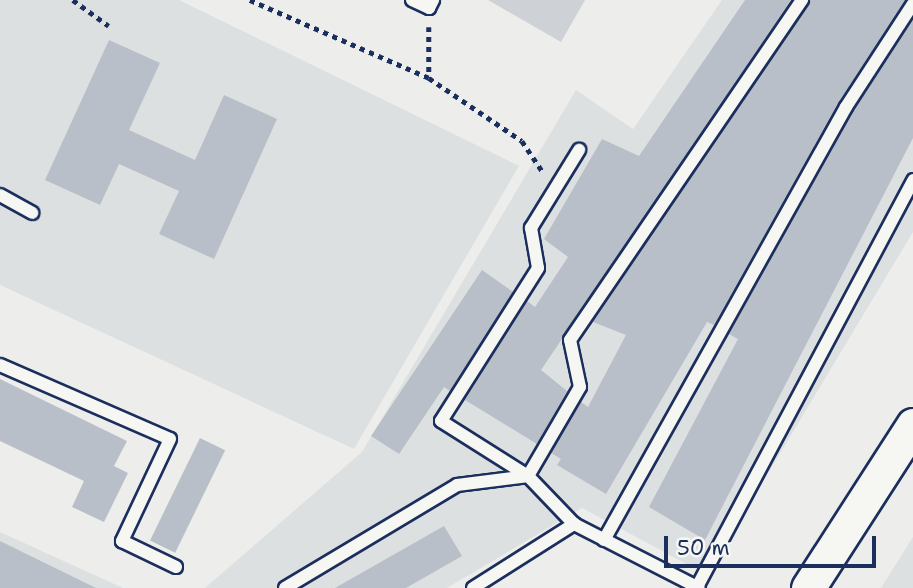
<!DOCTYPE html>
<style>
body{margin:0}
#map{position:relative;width:913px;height:588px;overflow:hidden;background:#edeeec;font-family:"Shantell Sans",sans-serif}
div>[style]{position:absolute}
.built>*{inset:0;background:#dde0e1}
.green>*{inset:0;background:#ced2d7}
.building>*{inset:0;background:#b9bfc8;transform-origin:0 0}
.path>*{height:4.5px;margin-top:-2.25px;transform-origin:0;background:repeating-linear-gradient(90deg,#1b2f5e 0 5px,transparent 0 10px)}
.roads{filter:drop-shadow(2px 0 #1b2f5e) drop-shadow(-2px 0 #1b2f5e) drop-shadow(0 2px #1b2f5e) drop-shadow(0 -2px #1b2f5e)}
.lane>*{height:12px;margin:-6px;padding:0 6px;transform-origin:6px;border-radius:6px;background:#f6f6f2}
.secondary>*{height:33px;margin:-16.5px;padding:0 16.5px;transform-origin:16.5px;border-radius:16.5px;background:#f6f6f2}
span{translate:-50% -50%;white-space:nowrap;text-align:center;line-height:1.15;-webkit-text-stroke:5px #f6f6f2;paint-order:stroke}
.scale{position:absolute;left:664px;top:536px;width:212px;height:32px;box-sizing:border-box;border:4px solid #1b2f5e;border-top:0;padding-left:9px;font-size:21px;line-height:24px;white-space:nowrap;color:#1b2f5e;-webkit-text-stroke:5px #f6f6f2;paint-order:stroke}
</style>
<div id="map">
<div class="built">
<div style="clip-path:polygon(0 0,179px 0,519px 166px,354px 449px,0 285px)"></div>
<div style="clip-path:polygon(722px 0,913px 0,913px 232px,707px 575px,582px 508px,447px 588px,205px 588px,362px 452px,576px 90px,633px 129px)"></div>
<div style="clip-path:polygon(0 532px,123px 588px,0 588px)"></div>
<div style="clip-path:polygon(913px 537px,913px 588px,881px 588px)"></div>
</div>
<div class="green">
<div style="clip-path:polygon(488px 0,585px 0,561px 42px)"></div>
</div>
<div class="building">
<div style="clip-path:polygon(745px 0,791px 0,541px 370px,567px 391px,537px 444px,465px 400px,527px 301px,535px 307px,568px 257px,544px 239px,602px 139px,639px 156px)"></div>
<div style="clip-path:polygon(811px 0,905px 0,838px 103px,714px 325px,707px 322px,606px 494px,557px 465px,561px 459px,551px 453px,581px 402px,588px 407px,626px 335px,593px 322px)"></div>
<div style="clip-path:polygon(913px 20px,913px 138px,705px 540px,649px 507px,738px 339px,729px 334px,853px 112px)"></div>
<div style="clip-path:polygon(109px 40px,160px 63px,129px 130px,195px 160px,224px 95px,277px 119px,214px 259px,159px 234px,179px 191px,119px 164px,100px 205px,45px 180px)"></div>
<div style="clip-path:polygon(482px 270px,513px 292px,450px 391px,444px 387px,399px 454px,371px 436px)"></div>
<div style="clip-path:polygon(0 379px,127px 441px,114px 466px,128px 473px,104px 522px,72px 507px,84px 481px,0 441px)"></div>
<div style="left:200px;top:438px;width:28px;height:114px;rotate:26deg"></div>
<div style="clip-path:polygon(444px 526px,462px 556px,406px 588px,335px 588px)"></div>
<div style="clip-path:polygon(0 541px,96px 588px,0 588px)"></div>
</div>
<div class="path">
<div style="left:73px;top:0;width:44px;rotate:35.8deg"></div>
<div style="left:250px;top:0;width:195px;rotate:23.5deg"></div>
<div style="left:429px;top:27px;width:51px;rotate:90deg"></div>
<div style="left:429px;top:78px;width:112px;rotate:34.1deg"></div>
<div style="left:522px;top:141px;width:37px;rotate:56deg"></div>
</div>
<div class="roads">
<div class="lane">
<div style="left:412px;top:0;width:19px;rotate:25deg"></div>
<div style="left:429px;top:8px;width:9px;rotate:-63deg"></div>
<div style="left:0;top:195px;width:37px;rotate:29deg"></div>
<div style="left:0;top:365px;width:185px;rotate:23.5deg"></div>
<div style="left:170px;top:439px;width:113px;rotate:115.2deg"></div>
<div style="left:122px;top:541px;width:60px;rotate:25.7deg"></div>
<div style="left:574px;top:524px;width:66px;rotate:-133.8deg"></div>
<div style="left:528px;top:476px;width:103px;rotate:-59.7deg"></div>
<div style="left:580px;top:387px;width:48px;rotate:-102deg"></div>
<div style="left:570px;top:340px;width:412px;rotate:-55.7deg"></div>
<div style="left:604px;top:540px;width:496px;rotate:-60.8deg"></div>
<div style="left:846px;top:107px;width:123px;rotate:-57deg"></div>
<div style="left:697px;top:587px;width:461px;rotate:-62deg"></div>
<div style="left:285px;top:588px;width:200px;rotate:-30.9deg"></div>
<div style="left:457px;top:485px;width:72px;rotate:-7.2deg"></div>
<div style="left:528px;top:476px;width:103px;rotate:-147.7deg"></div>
<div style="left:441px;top:421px;width:181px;rotate:-57.6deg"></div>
<div style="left:538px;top:268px;width:41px;rotate:-99.9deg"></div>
<div style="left:531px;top:228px;width:92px;rotate:-58.4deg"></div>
<div style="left:473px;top:588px;width:120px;rotate:-32.4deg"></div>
<div style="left:574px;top:524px;width:140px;rotate:27.1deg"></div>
</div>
<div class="secondary">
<div style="left:808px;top:588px;width:194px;rotate:-57.2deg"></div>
</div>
</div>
<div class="scale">50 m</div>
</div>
